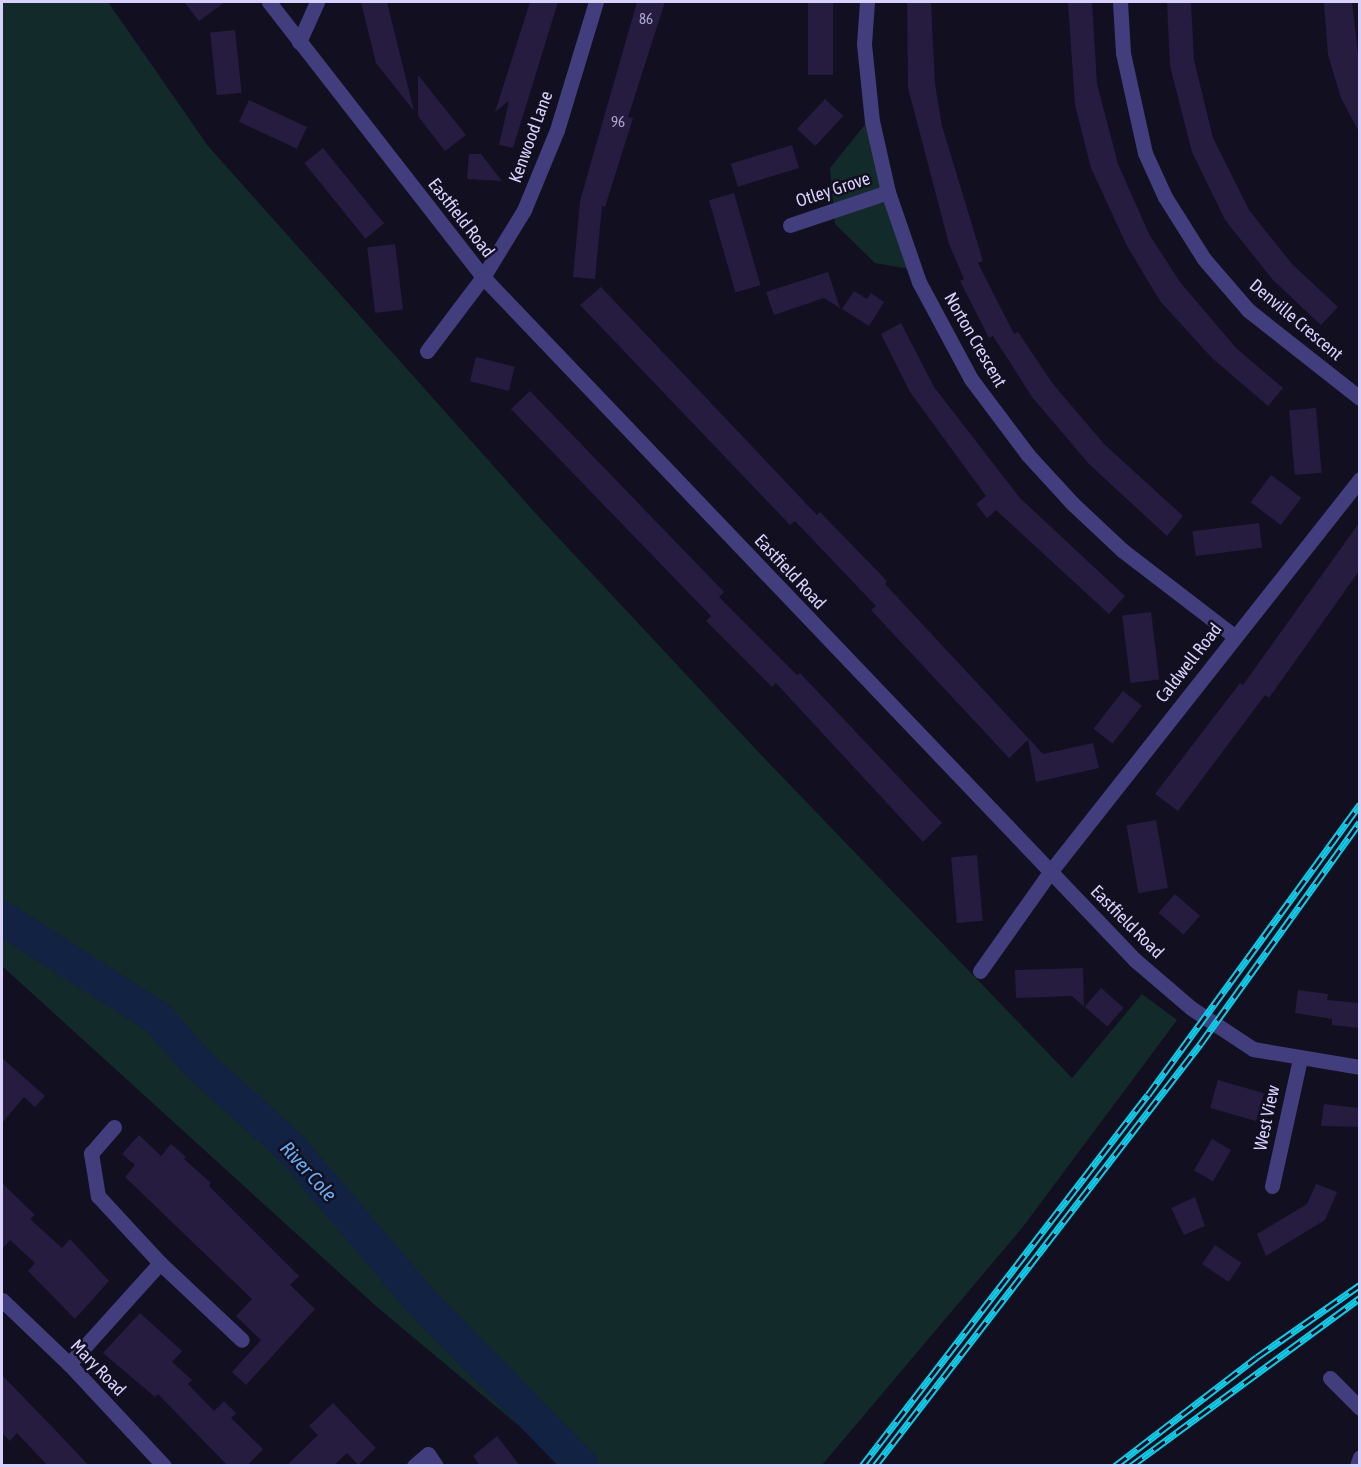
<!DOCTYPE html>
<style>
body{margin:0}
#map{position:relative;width:1361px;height:1467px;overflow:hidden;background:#120f20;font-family:"Asap Condensed",sans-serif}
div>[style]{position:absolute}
.green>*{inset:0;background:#122a2a}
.river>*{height:34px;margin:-17px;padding:0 17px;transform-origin:17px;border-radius:17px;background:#112242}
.building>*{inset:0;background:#251c40;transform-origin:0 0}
.minor>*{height:15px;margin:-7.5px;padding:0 7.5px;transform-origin:7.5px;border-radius:7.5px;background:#423d7c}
.tertiary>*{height:15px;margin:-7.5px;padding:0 7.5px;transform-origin:7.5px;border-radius:7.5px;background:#423d7c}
.rail>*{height:7px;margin-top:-3.5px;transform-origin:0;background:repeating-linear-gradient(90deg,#120f20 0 14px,#11cbe8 0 28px);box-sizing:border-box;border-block:2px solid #11cbe8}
span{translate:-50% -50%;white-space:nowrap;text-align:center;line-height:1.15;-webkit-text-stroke:5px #120f20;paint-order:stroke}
.number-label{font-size:15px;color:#aba4cd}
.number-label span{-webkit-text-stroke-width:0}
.street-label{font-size:18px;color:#d8d1fc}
.water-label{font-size:20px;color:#67aef4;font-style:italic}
.frame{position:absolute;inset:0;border:3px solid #d8d1fc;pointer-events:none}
</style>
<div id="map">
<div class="green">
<div style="clip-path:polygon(2px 2px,108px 2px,208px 146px,539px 517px,765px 759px,1072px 1078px,1142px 994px,1177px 1020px,1022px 1228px,822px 1465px,561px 1466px,554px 1455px,377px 1307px,2px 966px)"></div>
<div style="clip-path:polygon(867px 122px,915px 270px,875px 263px,835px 224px,830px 168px)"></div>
</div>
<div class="river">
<div style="left:2px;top:918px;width:185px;rotate:32.7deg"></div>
<div style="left:158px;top:1018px;width:58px;rotate:49.2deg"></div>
<div style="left:196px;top:1062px;width:127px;rotate:42.1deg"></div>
<div style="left:290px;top:1147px;width:202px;rotate:49.6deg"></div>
<div style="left:421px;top:1301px;width:231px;rotate:45.7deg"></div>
</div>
<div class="building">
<div style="clip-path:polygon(184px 2px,225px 2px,199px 21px)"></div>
<div style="clip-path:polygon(361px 2px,387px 2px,414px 111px,376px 63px)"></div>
<div style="clip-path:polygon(530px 2px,558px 2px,513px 148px,499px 145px,509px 101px,495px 112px)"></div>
<div style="clip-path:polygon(637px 2px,665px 2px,628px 117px,633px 118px,605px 207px,602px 206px,595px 279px,573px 277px,580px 201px)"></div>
<div style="left:808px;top:2px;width:25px;height:73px"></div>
<div style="clip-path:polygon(907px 2px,931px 2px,935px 84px,942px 126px,983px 261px,978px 263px,1014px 334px,1018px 332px,1053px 384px,1104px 444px,1183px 516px,1167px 536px,1089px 464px,1032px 397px,993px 336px,989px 338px,960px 281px,964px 279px,949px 244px,908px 88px)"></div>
<div style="clip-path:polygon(1068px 2px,1092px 2px,1097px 84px,1118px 164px,1149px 234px,1180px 282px,1236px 348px,1283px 388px,1268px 406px,1212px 358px,1160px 301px,1127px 246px,1091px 168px,1075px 105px)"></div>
<div style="clip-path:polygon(1191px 2px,1194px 60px,1213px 138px,1249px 210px,1292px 264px,1338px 307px,1321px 325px,1273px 280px,1225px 220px,1192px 152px,1170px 66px,1167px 3px)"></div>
<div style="clip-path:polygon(1324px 2px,1352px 2px,1359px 63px,1359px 132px,1341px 98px,1328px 55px)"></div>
<div style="left:235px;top:30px;width:63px;height:25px;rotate:84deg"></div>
<div style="clip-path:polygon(418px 75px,466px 135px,445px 151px,418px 116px)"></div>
<div style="left:825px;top:99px;width:25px;height:41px;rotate:43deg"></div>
<div style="left:249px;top:100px;width:64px;height:24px;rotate:25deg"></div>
<div style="left:792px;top:145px;width:24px;height:64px;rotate:73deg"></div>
<div style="left:323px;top:148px;width:97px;height:24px;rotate:51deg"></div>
<div style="clip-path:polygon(469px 154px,481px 154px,502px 181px,467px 179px)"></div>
<div style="left:734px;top:193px;width:96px;height:26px;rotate:74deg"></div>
<div style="left:395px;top:244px;width:66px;height:28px;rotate:83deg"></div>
<div style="clip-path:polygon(828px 272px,840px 308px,824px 298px,774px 315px,766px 292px)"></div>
<div style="clip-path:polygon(601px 287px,817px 515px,820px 512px,887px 581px,885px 584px,1043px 754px,1093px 743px,1099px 768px,1036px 782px,1028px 740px,1009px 758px,871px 610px,876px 606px,795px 521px,790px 525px,580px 305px)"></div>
<div style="clip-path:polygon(854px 291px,867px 299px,871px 293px,884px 302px,869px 326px,842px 309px)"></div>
<div style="clip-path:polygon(901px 323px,934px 387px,1020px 498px,1125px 596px,1109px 614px,996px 510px,987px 518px,976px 504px,986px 496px,910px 392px,881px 334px)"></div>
<div style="left:476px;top:357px;width:40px;height:25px;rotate:14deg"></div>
<div style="clip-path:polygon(530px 391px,724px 592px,719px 597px,797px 675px,800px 673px,942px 823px,923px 842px,776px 683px,772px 687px,706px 621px,711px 616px,511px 409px)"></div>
<div style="left:1316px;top:408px;width:65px;height:27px;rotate:85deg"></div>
<div style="left:1271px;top:475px;width:38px;height:34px;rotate:37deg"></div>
<div style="left:1259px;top:523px;width:25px;height:67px;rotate:83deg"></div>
<div style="clip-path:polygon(1359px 523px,1359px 571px,1269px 698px,1265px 695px,1178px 811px,1155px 794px,1240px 683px,1243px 685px)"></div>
<div style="left:1151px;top:612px;width:68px;height:29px;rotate:83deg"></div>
<div style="left:1123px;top:691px;width:24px;height:48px;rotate:38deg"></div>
<div style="left:1156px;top:820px;width:69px;height:30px;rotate:80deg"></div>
<div style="left:977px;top:855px;width:66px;height:26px;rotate:85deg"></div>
<div style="left:1175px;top:894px;width:33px;height:25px;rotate:41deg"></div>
<div style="clip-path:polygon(1083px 968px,1084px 1007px,1072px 996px,1016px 998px,1015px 970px)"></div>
<div style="left:1101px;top:988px;width:30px;height:25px;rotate:41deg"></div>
<div style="clip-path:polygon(1298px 990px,1328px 994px,1327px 1000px,1359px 1003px,1359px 1028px,1332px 1025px,1332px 1019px,1295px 1013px)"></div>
<div style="clip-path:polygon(2px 1058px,45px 1096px,35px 1107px,24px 1097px,2px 1123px)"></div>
<div style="left:1218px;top:1080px;width:48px;height:29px;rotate:16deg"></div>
<div style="clip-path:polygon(1324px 1104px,1359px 1108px,1359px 1127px,1321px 1126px)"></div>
<div style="clip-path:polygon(139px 1135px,161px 1156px,171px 1144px,186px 1157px,184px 1159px,211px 1183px,209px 1186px,299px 1276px,290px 1285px,315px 1309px,246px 1385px,232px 1372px,261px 1340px,236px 1316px,252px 1299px,125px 1177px,135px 1165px,122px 1154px)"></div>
<div style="left:1212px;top:1139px;width:22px;height:36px;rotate:30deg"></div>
<div style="clip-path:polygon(2px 1183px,35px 1215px,30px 1219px,62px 1248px,70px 1239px,109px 1281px,75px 1319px,28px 1271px,35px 1263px,10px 1240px,2px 1249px)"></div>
<div style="clip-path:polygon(1316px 1184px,1337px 1192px,1325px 1220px,1266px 1256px,1257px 1234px,1307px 1204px)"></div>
<div style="clip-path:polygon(1195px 1197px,1205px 1226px,1184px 1235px,1171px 1208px)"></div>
<div style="left:1215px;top:1245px;width:32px;height:23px;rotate:34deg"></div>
<div style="clip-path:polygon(140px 1313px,182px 1351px,172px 1362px,192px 1380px,188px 1384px,214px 1411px,224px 1401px,236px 1413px,231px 1418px,263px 1449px,247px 1466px,228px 1466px,158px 1394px,155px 1397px,103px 1353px)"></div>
<div style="clip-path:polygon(2px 1375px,59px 1434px,89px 1466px,48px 1466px,17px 1433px,10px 1441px,2px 1433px)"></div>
<div style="clip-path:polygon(333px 1403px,376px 1448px,358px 1465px,347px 1453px,333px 1466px,286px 1466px,318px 1435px,309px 1426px)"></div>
<div style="clip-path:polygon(497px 1436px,520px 1466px,480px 1466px,473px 1456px)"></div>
</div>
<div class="minor">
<div style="left:867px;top:2px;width:42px;rotate:94.1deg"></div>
<div style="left:864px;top:44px;width:77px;rotate:84.1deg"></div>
<div style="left:872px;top:121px;width:73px;rotate:77.3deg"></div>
<div style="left:888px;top:192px;width:95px;rotate:71deg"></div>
<div style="left:919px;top:282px;width:110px;rotate:61.8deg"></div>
<div style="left:971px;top:379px;width:95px;rotate:53.1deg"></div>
<div style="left:1028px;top:455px;width:65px;rotate:47.5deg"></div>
<div style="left:1072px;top:503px;width:69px;rotate:43.2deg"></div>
<div style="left:1122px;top:550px;width:141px;rotate:37.5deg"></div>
<div style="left:1120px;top:2px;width:51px;rotate:86.6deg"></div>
<div style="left:1123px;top:53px;width:102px;rotate:77.6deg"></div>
<div style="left:1145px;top:153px;width:48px;rotate:65.6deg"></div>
<div style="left:1165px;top:197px;width:73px;rotate:57.8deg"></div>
<div style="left:1204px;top:259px;width:67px;rotate:49.2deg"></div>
<div style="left:1248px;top:310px;width:142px;rotate:38.2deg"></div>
<div style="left:299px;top:42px;width:44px;rotate:-65.8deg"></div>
<div style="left:790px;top:225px;width:103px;rotate:-18.6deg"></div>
<div style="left:427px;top:351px;width:93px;rotate:-52.9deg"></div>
<div style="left:483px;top:277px;width:79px;rotate:-58.5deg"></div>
<div style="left:524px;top:210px;width:87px;rotate:-67.6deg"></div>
<div style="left:557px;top:130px;width:134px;rotate:-73.1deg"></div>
<div style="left:980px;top:971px;width:121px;rotate:-54.7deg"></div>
<div style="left:1050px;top:872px;width:501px;rotate:-51.73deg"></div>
<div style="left:114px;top:1127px;width:35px;rotate:131deg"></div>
<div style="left:91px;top:1153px;width:44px;rotate:80.8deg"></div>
<div style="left:98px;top:1196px;width:91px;rotate:47.2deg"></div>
<div style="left:160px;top:1263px;width:112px;rotate:43.2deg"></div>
<div style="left:1272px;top:1186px;width:130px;rotate:-77.6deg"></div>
<div style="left:2px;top:1300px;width:93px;rotate:43.7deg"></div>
<div style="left:69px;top:1364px;width:139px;rotate:47deg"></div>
<div style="left:69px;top:1364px;width:136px;rotate:-48deg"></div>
<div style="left:1330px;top:1378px;width:42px;rotate:45deg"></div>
<div style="left:414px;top:1466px;width:18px;rotate:-41deg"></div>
<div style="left:428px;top:1454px;width:14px;rotate:56deg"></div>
<div style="left:1357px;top:1466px;width:9px;rotate:-72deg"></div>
</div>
<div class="tertiary">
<div style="left:269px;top:2px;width:348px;rotate:52.1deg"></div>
<div style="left:483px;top:277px;width:944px;rotate:46.33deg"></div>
<div style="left:1135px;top:960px;width:74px;rotate:40.6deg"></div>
<div style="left:1191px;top:1008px;width:74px;rotate:33.5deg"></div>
<div style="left:1253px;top:1049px;width:109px;rotate:9.5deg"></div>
</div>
<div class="rail">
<div style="left:862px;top:1466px;width:468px;rotate:-52.4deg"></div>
<div style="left:1148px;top:1095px;width:360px;rotate:-53.9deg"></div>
<div style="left:875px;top:1466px;width:534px;rotate:-52.38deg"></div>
<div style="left:1201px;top:1043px;width:272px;rotate:-54.3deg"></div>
<div style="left:1115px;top:1466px;width:179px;rotate:-37.5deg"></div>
<div style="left:1257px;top:1357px;width:126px;rotate:-35deg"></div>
<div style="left:1131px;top:1466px;width:284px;rotate:-36.3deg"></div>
</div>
<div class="number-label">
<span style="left:646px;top:19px">86</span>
<span style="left:618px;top:122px">96</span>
</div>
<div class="street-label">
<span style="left:531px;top:137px;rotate:-70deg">Kenwood Lane</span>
<span style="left:833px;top:190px;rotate:-18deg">Otley Grove</span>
<span style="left:461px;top:218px;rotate:52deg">Eastfield Road</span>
<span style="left:1296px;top:320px;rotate:40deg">Denville Crescent</span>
<span style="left:975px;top:340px;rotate:60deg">Norton Crescent</span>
<span style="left:790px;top:572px;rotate:47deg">Eastfield Road</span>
<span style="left:1189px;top:663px;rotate:-52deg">Caldwell Road</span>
<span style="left:1127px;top:922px;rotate:45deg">Eastfield Road</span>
<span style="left:1267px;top:1118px;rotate:-78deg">West View</span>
<span style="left:98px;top:1368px;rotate:46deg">Mary Road</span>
</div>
<div class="water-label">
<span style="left:309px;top:1171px;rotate:48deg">River Cole</span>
</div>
<div class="frame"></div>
</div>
